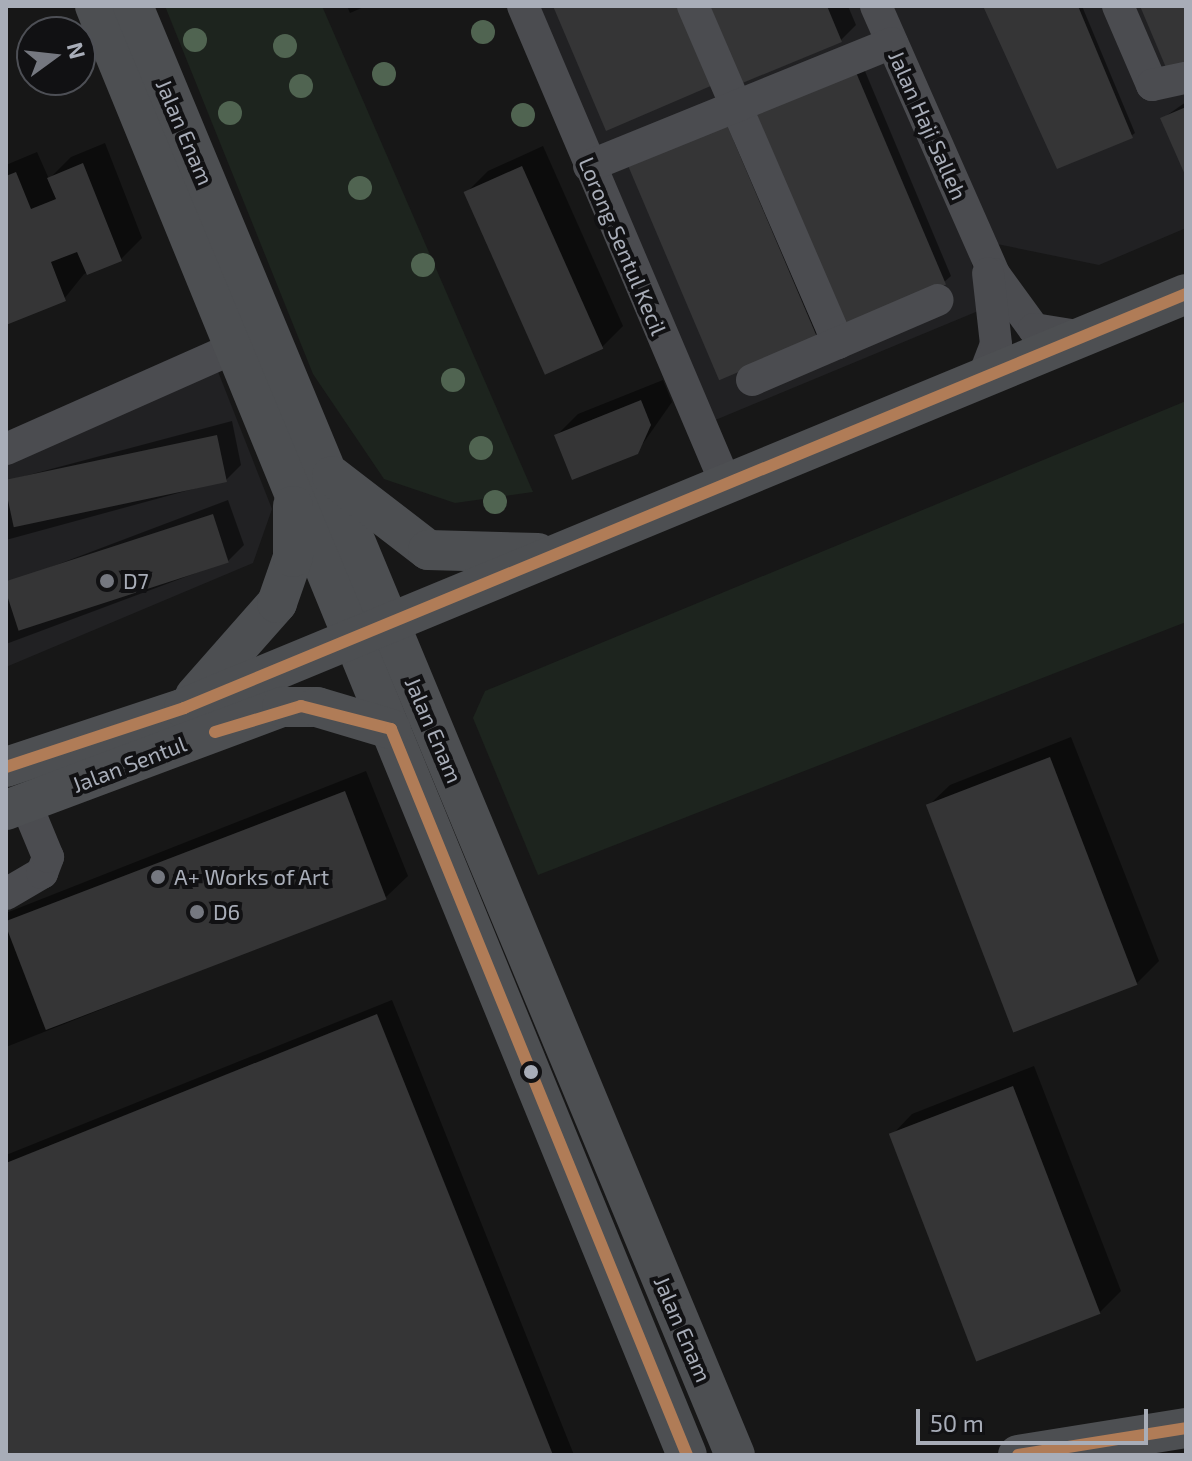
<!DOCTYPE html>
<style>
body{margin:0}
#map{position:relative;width:1192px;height:1461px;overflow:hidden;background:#171717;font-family:"Exo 2",sans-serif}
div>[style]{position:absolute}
.built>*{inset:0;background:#212123}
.green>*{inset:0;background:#1d241e}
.shadow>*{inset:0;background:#0007}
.building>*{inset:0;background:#353536;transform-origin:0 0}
.minor>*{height:32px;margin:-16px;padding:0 16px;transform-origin:16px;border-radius:16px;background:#4b4c50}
.major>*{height:40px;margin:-20px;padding:0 20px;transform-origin:20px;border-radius:20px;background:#4d4f52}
.bus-1>*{height:12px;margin:-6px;padding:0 6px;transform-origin:6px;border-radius:6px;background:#b07c57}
.trees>*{width:24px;height:24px;margin:-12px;border-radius:50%;background:#506451}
.dots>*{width:22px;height:22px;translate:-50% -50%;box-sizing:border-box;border:4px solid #111113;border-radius:50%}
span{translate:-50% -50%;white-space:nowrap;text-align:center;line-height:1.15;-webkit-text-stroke:8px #111113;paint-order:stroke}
.street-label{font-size:22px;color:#a8adb8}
.poi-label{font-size:22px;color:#a8adb8}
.left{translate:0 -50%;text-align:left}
.frame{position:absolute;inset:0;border:8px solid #a8adb8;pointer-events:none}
.north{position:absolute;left:16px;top:16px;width:80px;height:80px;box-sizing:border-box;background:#111113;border:2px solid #4d4f55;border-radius:50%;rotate:75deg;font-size:22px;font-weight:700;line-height:32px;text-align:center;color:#a8adb8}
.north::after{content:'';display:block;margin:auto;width:28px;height:36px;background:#757880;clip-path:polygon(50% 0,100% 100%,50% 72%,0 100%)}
.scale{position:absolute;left:916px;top:1409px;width:232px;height:36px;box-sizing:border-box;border:4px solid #a8adb8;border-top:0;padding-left:10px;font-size:24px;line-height:28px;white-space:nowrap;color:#a8adb8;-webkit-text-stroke:6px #111113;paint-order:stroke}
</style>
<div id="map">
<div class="built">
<div style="clip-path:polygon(537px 6px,863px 6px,967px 244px,983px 309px,713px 421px)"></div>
<div style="clip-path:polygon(888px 6px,1186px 6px,1186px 228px,1099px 265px,992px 243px)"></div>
<div style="clip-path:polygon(217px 369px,272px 509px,253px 563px,6px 667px,6px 462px)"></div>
</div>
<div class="green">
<div style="clip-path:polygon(165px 6px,322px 6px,533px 492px,455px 503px,384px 479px,313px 374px)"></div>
<div style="clip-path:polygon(1186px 401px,1186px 622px,538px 875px,473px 718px,485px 691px)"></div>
</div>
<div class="shadow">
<div style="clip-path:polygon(347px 6px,366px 6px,350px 13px)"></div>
<div style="clip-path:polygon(555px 6px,848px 6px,856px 25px,841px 40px)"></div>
<div style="clip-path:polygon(985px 6px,1082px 6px,1135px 133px,1131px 136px)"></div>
<div style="clip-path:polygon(862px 64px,951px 276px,943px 283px,759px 112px)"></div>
<div style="clip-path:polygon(1186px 102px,1186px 172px,1163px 118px)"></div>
<div style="clip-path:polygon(735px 118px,824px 330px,719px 378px)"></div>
<div style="clip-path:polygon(105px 143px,142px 238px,121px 259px,84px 274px,64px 299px,6px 322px,6px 165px,37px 152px,49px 179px,71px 157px)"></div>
<div style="clip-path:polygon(543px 146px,623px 326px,602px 347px,467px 192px,488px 171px)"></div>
<div style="clip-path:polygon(663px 380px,672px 402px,637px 452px,557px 435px,578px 414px)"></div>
<div style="clip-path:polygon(232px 421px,241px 465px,226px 480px,6px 540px,6px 481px)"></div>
<div style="clip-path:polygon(228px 500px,244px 545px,228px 561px,6px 644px,6px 584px)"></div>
<div style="clip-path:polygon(1071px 737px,1159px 961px,1137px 983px,928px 806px,950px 785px)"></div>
<div style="clip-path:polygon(366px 771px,408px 876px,386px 897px,6px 1047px,6px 913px)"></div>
<div style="clip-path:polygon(392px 1000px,574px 1455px,6px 1455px,6px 1155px)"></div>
<div style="clip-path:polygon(1034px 1066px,1121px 1291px,1100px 1312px,891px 1136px,912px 1114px)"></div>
</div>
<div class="building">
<div style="clip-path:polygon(553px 6px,679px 6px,713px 85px,606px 131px)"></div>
<div style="clip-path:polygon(708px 6px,827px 6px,842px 42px,740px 84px)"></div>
<div style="clip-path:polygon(983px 6px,1078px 6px,1133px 138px,1057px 169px)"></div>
<div style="clip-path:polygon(1140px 6px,1186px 6px,1186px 62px,1167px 70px)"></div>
<div style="left:855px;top:70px;width:233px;height:108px;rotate:67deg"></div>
<div style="clip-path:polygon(1186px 107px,1186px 177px,1160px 118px)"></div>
<div style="left:727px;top:125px;width:232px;height:107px;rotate:67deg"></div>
<div style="clip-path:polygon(83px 163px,122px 261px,87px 275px,77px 252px,51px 262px,66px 301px,6px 325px,6px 176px,16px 172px,31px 209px,56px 199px,47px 178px)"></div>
<div style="left:522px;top:166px;width:200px;height:64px;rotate:66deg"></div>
<div style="clip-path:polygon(641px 400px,651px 425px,638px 454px,572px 480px,554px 435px)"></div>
<div style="left:217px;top:435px;width:48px;height:218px;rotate:78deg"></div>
<div style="left:213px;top:514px;width:51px;height:221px;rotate:72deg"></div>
<div style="left:1050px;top:757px;width:244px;height:133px;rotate:69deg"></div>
<div style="left:345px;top:791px;width:116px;height:365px;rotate:69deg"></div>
<div style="clip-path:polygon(377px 1014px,553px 1455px,6px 1455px,6px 1163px)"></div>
<div style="left:1013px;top:1086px;width:244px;height:133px;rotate:69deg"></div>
</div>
<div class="minor">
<div style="left:523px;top:6px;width:519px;rotate:66.99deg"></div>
<div style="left:693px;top:6px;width:367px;rotate:66.7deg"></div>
<div style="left:876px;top:6px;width:293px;rotate:66.2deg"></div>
<div style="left:994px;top:274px;width:68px;rotate:54deg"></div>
<div style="left:1034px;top:329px;width:50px;rotate:9.3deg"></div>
<div style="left:1118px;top:6px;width:86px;rotate:66.7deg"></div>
<div style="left:1152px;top:85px;width:35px;rotate:-12deg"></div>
<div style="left:589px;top:166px;width:327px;rotate:-22.1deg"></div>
<div style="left:983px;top:378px;width:36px;rotate:-69deg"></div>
<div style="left:996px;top:344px;width:71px;rotate:-96.4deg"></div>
<div style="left:752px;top:380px;width:202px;rotate:-23.3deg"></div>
<div style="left:6px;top:449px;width:252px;rotate:-23.9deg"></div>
<div style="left:6px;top:894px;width:42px;rotate:-30.3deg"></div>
<div style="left:42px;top:873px;width:17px;rotate:-69deg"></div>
<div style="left:48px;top:857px;width:57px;rotate:-112.5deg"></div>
</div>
<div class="major">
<div style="left:95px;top:6px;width:1565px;rotate:67.78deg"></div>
<div style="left:133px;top:6px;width:1569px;rotate:67.44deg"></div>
<div style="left:332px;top:476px;width:121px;rotate:37.6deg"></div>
<div style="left:428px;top:550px;width:110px;rotate:1.6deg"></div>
<div style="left:195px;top:696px;width:124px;rotate:-48.6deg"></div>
<div style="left:277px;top:603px;width:49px;rotate:-70.8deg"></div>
<div style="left:293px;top:557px;width:51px;rotate:-90deg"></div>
<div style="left:6px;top:767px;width:188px;rotate:-18.3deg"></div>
<div style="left:184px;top:708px;width:1084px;rotate:-22.45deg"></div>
<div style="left:6px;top:810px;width:295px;rotate:-20.5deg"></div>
<div style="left:282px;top:707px;width:35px"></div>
<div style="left:317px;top:707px;width:77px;rotate:16.6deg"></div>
<div style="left:1018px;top:1455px;width:170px;rotate:-9.1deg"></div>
</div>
<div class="bus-1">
<div style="left:215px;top:732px;width:90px;rotate:-16.8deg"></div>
<div style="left:301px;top:706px;width:93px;rotate:14.3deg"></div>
<div style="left:391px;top:729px;width:784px;rotate:67.82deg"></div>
<div style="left:6px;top:767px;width:188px;rotate:-18.3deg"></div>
<div style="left:184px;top:708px;width:1084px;rotate:-22.45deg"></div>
<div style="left:1018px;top:1455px;width:170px;rotate:-9.1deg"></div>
</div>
<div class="trees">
<div style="left:483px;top:32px"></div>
<div style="left:195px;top:40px"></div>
<div style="left:285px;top:46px"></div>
<div style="left:384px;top:74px"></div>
<div style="left:301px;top:86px"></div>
<div style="left:230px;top:113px"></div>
<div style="left:523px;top:115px"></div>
<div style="left:360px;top:188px"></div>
<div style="left:423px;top:265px"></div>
<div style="left:453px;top:380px"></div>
<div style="left:481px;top:448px"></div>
<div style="left:495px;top:502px"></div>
</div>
<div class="dots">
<div style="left:107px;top:581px;background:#757880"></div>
<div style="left:158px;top:877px;background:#757880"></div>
<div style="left:197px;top:912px;background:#757880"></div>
<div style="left:531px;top:1072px;background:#a8adb8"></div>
</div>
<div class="street-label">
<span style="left:928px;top:125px;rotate:66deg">Jalan Haji Salleh</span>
<span style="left:185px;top:132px;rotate:67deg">Jalan Enam</span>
<span style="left:623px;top:246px;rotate:67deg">Lorong Sentul Kecil</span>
<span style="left:434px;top:730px;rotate:67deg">Jalan Enam</span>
<span style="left:129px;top:764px;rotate:-21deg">Jalan Sentul</span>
<span style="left:683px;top:1329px;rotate:67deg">Jalan Enam</span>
</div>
<div class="poi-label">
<span class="left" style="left:123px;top:581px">D7</span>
<span class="left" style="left:174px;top:877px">A+ Works of Art</span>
<span class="left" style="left:213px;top:912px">D6</span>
</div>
<div class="frame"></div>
<div class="north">N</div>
<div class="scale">50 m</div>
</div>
